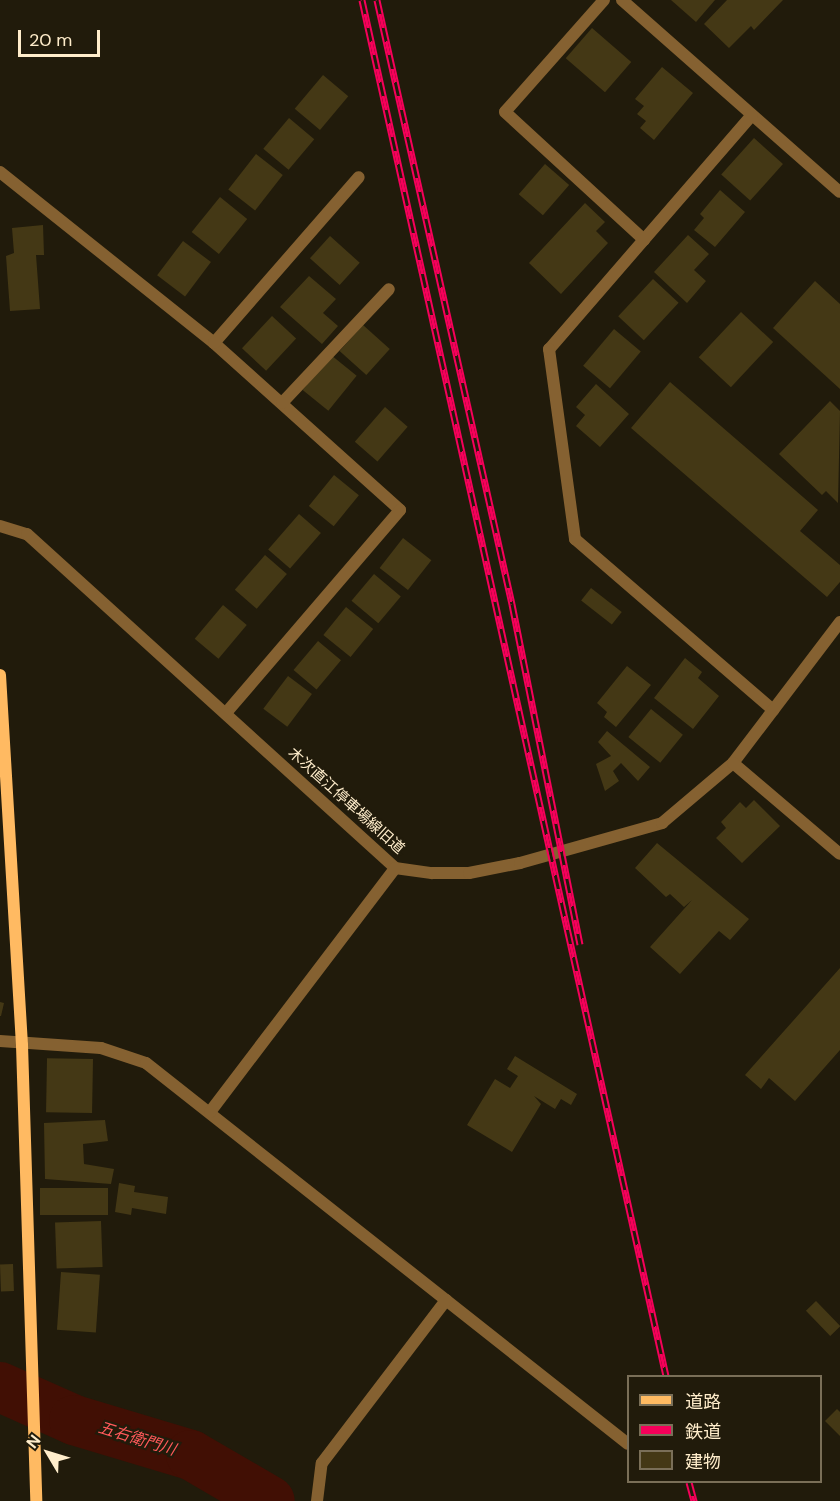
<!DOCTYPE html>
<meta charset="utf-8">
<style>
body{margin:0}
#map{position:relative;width:840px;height:1501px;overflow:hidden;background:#211b0b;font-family:"DM Sans","Noto Sans JP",sans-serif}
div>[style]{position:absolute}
.river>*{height:50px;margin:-25px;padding:0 25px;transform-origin:25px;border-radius:25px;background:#410f04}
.building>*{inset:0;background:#443815;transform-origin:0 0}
.street>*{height:12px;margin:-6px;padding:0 6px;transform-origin:6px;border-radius:6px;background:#856131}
.secondary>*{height:12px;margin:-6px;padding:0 6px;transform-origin:6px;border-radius:6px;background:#ffba62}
.rail>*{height:7px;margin-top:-3.5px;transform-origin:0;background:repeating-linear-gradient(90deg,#211b0b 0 14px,#f6005a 0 28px);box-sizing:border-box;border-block:2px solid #f6005a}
span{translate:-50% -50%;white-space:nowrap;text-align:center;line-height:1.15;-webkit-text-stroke:4.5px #211b0b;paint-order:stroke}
.street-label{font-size:15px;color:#ffedcb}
.water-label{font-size:16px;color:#ff595a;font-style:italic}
.legend{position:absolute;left:627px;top:1375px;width:195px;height:108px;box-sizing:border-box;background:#211b0b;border:2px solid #7a6f58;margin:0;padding:8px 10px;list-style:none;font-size:18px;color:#ffedcb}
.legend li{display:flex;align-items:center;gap:12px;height:30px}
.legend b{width:30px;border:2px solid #7a6f58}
.north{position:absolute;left:18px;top:1423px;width:60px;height:60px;-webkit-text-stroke:4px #211b0b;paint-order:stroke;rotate:308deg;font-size:16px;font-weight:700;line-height:24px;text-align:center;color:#ffedcb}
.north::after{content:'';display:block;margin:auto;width:21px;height:27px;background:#ffedcb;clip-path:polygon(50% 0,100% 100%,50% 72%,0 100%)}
.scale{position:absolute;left:18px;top:30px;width:82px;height:27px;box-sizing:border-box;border:3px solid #ffedcb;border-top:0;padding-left:8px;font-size:18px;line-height:21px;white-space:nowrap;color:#ffedcb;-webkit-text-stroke:4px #211b0b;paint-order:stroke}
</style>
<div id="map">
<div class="river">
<div style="left:0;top:1387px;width:81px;rotate:24deg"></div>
<div style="left:74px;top:1420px;width:122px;rotate:16.7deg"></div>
<div style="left:191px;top:1455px;width:91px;rotate:30.2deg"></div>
</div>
<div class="building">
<div style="clip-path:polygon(671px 0,715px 0,696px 22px)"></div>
<div style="clip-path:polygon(727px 0,783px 0,754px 30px,751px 26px,729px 48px,704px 24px)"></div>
<div style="left:592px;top:28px;width:52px;height:40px;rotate:41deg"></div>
<div style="clip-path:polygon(662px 67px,693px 93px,654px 140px,640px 128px,646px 121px,637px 114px,644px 106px,635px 99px)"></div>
<div style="left:323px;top:75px;width:33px;height:44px;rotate:40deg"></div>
<div style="left:289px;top:118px;width:33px;height:40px;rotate:40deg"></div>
<div style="left:754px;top:138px;width:39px;height:49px;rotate:42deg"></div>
<div style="left:256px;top:154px;width:34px;height:45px;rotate:38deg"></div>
<div style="left:545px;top:164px;width:32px;height:40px;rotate:41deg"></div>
<div style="clip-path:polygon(720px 190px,745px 212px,715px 247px,694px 230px,704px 218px,700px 214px)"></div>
<div style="left:220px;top:197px;width:35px;height:45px;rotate:39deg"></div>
<div style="clip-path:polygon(585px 203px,605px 222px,596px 231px,608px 243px,561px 294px,529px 263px)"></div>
<div style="clip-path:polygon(43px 225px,44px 255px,36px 255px,40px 309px,10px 311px,6px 256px,14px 253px,12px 228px)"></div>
<div style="clip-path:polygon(688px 235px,709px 254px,694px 270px,706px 281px,687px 303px,654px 272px)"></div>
<div style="left:330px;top:236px;width:40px;height:30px;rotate:42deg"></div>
<div style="left:183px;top:241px;width:35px;height:43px;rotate:37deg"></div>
<div style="clip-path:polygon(309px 276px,336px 299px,323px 313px,338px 326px,322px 344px,280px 307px)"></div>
<div style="left:653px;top:279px;width:35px;height:51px;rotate:43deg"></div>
<div style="clip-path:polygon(815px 281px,840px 304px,840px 389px,773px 328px)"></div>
<div style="left:741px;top:312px;width:44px;height:62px;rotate:43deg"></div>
<div style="left:272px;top:316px;width:33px;height:44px;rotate:43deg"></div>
<div style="left:363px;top:325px;width:36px;height:35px;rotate:42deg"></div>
<div style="left:614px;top:329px;width:35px;height:48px;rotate:40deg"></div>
<div style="left:331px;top:355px;width:33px;height:45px;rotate:39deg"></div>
<div style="clip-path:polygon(670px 382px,818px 510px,800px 531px,840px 565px,840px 582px,827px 597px,631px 428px)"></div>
<div style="clip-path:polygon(596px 384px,629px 414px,600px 447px,576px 426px,585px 415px,576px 407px)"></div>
<div style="clip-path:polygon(830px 401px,840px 411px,838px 503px,826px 491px,822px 495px,779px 454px)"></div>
<div style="left:385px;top:407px;width:30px;height:46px;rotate:41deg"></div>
<div style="left:334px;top:475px;width:32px;height:40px;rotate:39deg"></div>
<div style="left:299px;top:514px;width:29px;height:47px;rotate:41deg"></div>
<div style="left:403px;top:538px;width:36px;height:38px;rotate:38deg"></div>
<div style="left:265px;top:555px;width:29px;height:46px;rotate:41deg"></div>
<div style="left:374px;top:574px;width:35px;height:35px;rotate:40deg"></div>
<div style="left:591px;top:588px;width:39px;height:16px;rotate:38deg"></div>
<div style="left:223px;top:605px;width:31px;height:44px;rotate:40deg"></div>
<div style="left:346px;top:607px;width:35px;height:36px;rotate:39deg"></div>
<div style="left:318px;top:641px;width:30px;height:38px;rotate:40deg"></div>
<div style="clip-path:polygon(685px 658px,702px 672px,698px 678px,719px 696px,693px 729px,654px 698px)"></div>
<div style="clip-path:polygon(627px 666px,651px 685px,616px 727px,604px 717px,607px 712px,597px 703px)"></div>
<div style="left:288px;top:676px;width:30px;height:41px;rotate:37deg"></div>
<div style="left:651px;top:709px;width:41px;height:36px;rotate:39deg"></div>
<div style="clip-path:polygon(607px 731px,650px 767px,638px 781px,621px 763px,613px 771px,619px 781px,605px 791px,596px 764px,611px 756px,598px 742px)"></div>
<div style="clip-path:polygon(754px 800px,780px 826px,742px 863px,716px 838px,726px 828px,721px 822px,740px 802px,746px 808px)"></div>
<div style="clip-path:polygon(657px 843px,749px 919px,730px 940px,719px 931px,680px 974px,650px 947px,692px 900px,684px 907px,670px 894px,666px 897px,635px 868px)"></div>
<div style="clip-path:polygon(840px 968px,840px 1050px,795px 1101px,769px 1078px,761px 1089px,745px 1075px)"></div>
<div style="clip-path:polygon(0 1002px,4px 1003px,1px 1016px,0 1016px)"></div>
<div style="clip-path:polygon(515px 1056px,577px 1094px,571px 1105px,561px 1099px,555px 1109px,534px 1096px,541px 1104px,512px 1152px,467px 1125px,495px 1079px,510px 1088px,518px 1076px,507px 1069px)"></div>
<div style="left:93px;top:1059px;width:54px;height:46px;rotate:91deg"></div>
<div style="clip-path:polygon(105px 1120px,108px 1141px,83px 1144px,84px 1164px,114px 1169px,111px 1184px,45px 1179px,44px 1123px)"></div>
<div style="clip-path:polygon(119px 1183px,135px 1186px,134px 1192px,168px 1197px,166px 1214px,132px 1208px,131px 1215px,115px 1212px)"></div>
<div style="left:108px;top:1188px;width:27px;height:68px;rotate:90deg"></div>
<div style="left:101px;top:1221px;width:46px;height:46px;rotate:88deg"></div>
<div style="left:13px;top:1264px;width:27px;height:13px;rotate:88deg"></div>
<div style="left:61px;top:1272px;width:39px;height:58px;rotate:4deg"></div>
<div style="left:816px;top:1301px;width:35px;height:14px;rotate:46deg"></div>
<div style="clip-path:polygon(837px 1409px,840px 1412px,840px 1436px,825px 1421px)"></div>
</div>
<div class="street">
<div style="left:604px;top:0;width:149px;rotate:131.5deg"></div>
<div style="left:505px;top:112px;width:189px;rotate:42.6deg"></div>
<div style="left:622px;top:0;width:290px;rotate:41.4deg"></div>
<div style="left:752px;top:115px;width:310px;rotate:130.9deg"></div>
<div style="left:549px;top:349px;width:192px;rotate:82.2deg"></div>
<div style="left:575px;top:539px;width:262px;rotate:40.8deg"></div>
<div style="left:0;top:172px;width:274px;rotate:38.6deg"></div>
<div style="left:214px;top:343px;width:250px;rotate:41.9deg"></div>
<div style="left:400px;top:510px;width:266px;rotate:130.6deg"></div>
<div style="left:214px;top:343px;width:220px;rotate:-48.9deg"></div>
<div style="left:282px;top:403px;width:156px;rotate:-46.8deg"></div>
<div style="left:0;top:526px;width:28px;rotate:17deg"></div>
<div style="left:27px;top:534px;width:497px;rotate:42.2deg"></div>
<div style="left:395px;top:868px;width:37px;rotate:8deg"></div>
<div style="left:432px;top:873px;width:37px"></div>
<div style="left:469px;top:873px;width:52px;rotate:-11.1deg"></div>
<div style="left:520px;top:863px;width:148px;rotate:-15.7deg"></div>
<div style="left:662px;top:823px;width:93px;rotate:-40.2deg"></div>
<div style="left:733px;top:763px;width:177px;rotate:-52.8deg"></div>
<div style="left:733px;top:763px;width:140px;rotate:40.4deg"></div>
<div style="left:0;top:1041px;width:101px;rotate:4deg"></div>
<div style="left:101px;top:1048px;width:47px;rotate:18.4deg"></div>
<div style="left:146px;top:1063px;width:614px;rotate:38.32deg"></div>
<div style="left:210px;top:1112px;width:306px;rotate:-52.8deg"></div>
<div style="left:317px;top:1501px;width:38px;rotate:-83deg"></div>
<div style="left:322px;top:1463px;width:205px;rotate:-52.7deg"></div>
</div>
<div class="secondary">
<div style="left:0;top:675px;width:371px;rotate:86.6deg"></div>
<div style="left:22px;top:1045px;width:456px;rotate:88.2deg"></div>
</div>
<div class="rail">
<div style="left:362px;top:0;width:1409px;rotate:77.54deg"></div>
<div style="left:377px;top:0;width:619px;rotate:77.4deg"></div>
<div style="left:512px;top:604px;width:347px;rotate:78.7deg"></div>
<div style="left:689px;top:1482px;width:20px;rotate:75deg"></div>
</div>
<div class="street-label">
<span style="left:346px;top:801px;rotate:42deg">木次直江停車場線旧道</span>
</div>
<div class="water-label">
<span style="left:137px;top:1439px;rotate:17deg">五右衛門川</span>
</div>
<ul class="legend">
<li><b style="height:8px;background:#ffba62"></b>道路</li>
<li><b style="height:8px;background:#f6005a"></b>鉄道</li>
<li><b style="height:16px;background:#443815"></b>建物</li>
</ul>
<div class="north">N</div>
<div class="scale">20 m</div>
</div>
